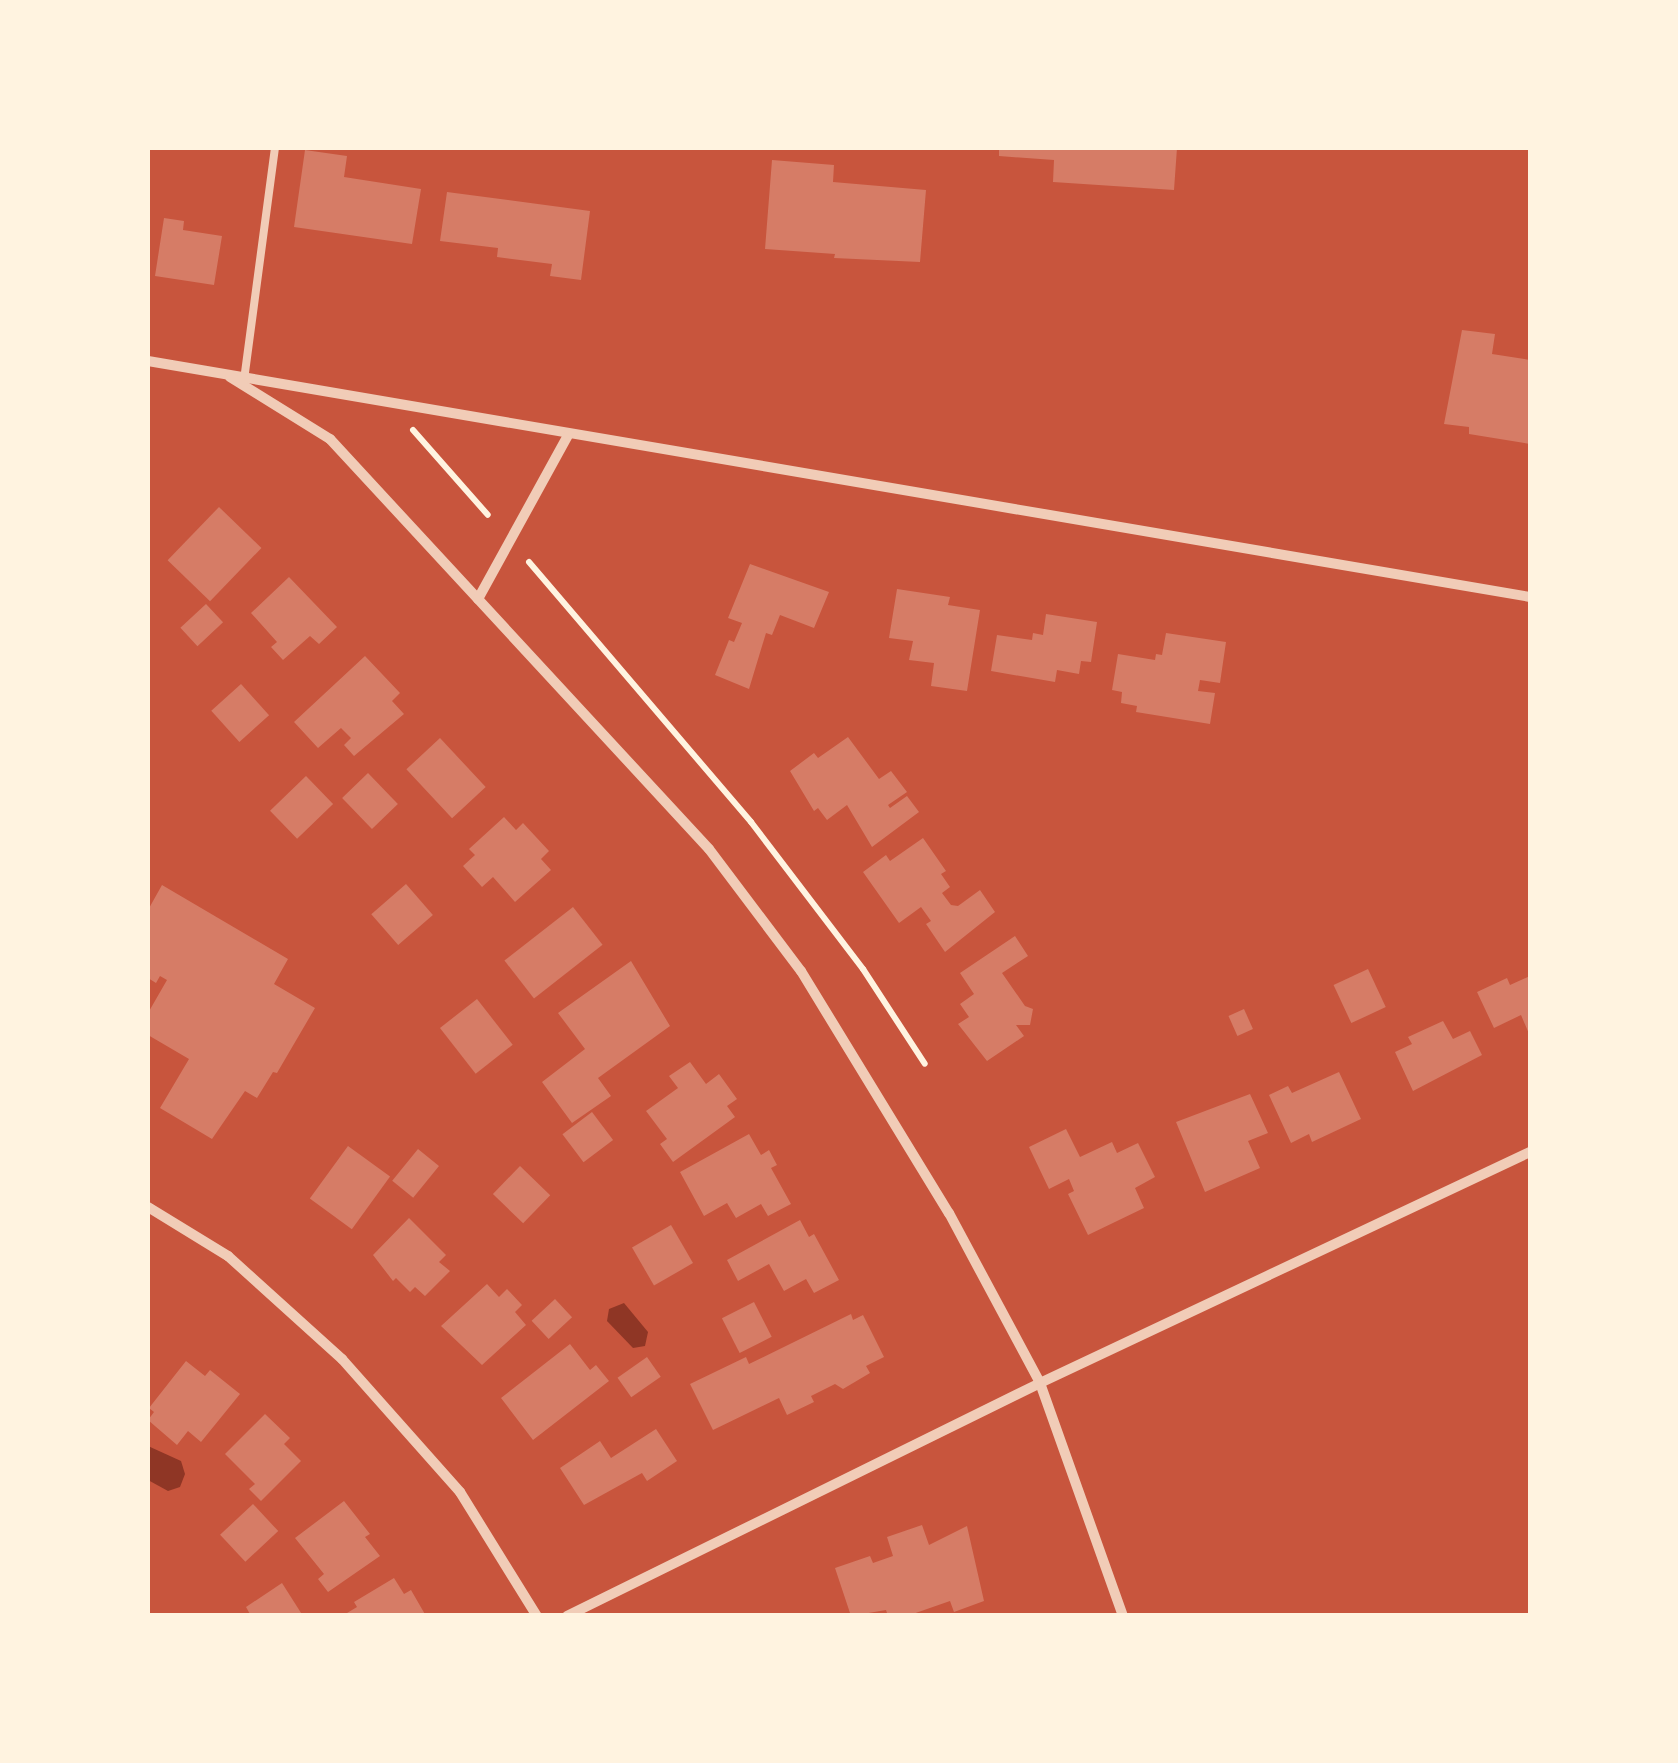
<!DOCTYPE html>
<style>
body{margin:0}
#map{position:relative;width:1678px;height:1763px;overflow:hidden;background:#c8553d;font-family:Rubik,sans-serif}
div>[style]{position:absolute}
.water>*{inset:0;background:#8f3625}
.building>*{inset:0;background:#d67c66;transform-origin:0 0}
.path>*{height:6px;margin:-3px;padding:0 3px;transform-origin:3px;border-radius:3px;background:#fff3e0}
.service>*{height:8px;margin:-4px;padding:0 4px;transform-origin:4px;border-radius:4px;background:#f1ccb7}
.minor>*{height:10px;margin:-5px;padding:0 5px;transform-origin:5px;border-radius:5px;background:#f1ccb7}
span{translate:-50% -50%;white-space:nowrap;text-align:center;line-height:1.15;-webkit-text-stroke:9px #fff3e0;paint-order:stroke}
.frame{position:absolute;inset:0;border:150px solid #fff3e0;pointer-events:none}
</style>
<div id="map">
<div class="water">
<div style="clip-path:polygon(624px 1303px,648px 1332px,645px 1346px,633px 1348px,607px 1321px,609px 1309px)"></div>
<div style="clip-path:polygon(148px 1446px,181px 1461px,185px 1474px,180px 1487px,168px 1491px,148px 1480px)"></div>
</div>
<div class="building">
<div style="clip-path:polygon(999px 148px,1177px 148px,1174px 190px,1053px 182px,1054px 160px,999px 156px)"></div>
<div style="clip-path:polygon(305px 150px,347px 156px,344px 177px,421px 189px,412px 244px,294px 227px)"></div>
<div style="clip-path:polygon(772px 160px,834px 165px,833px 182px,926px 190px,920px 262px,834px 258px,835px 254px,765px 249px)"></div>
<div style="clip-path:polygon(447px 192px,590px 211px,581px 280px,550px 276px,552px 264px,497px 257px,498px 248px,440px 241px)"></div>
<div style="clip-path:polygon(164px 218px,184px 221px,183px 230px,222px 236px,214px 285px,155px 276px)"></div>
<div style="clip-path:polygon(1462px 330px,1495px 334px,1492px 354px,1530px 360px,1530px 444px,1469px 434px,1469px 427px,1444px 424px)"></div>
<div style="left:219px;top:507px;width:59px;height:74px;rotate:44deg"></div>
<div style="clip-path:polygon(750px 564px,829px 592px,814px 628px,780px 615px,772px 635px,766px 633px,749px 689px,715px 675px,729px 640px,734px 642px,742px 623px,728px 618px)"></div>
<div style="clip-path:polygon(289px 577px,337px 627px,319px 644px,310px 636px,283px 660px,271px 647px,277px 642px,251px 613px)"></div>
<div style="clip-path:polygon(897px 589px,950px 597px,948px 605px,980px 610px,967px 691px,931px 686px,934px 663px,909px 660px,913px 641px,889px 638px)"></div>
<div style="left:206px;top:604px;width:25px;height:35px;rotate:47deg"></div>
<div style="clip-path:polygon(1046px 614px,1097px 622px,1091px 662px,1081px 661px,1079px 674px,1057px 670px,1055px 682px,991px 671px,997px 635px,1032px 640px,1033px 633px,1043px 635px)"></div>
<div style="clip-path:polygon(1166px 633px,1226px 642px,1220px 683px,1200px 680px,1198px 691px,1215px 693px,1210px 724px,1136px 712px,1137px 706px,1121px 703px,1122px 692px,1112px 690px,1118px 654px,1155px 660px,1156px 654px,1162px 655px)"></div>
<div style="clip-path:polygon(365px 656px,400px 693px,392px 701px,404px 714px,354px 756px,344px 745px,351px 738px,341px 728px,318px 748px,294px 722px)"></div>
<div style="left:241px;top:684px;width:42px;height:40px;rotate:48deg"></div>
<div style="clip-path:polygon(848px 737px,879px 779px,891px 771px,907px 792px,888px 805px,890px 808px,907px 796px,919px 812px,872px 847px,847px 805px,827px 820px,818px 808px,814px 811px,790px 771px,814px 753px,818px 758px)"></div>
<div style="left:440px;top:738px;width:67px;height:46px;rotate:47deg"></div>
<div style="left:368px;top:773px;width:43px;height:36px;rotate:46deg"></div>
<div style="left:306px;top:776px;width:39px;height:50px;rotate:46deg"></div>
<div style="clip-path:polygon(504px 817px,516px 830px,523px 823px,549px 851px,541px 859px,551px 870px,515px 902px,493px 877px,482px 887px,463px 866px,475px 855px,469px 849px)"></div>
<div style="clip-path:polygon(923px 838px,946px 871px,941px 874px,950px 887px,942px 893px,951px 905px,958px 906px,980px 890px,995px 912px,945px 952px,926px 924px,931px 921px,921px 907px,899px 923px,863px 872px,886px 855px,890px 861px)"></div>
<div style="left:406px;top:884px;width:41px;height:46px;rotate:49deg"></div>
<div style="clip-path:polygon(162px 885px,288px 959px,274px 984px,315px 1008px,277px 1073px,273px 1072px,257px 1098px,245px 1091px,212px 1139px,160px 1108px,189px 1059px,148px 1035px,148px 1013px,167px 980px,160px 976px,156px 983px,148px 978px,148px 910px)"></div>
<div style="left:573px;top:907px;width:48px;height:87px;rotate:52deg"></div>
<div style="clip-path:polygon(1015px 936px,1028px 956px,1002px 973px,1025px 1006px,1033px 1009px,1030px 1025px,1016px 1025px,1024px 1036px,987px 1061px,958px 1024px,969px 1017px,960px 1004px,974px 994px,960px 973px)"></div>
<div style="clip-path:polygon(631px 961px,670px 1026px,598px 1078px,611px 1096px,572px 1123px,542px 1082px,585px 1049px,558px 1013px)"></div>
<div style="left:1368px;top:969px;width:42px;height:38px;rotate:65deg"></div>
<div style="clip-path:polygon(1530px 976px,1530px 1036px,1521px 1015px,1494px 1028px,1477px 992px,1507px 978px,1510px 985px)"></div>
<div style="left:477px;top:999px;width:58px;height:47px;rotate:52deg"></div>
<div style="left:1244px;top:1009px;width:22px;height:17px;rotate:66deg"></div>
<div style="clip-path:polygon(1443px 1021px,1453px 1039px,1470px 1031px,1482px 1055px,1413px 1091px,1395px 1052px,1412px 1044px,1408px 1037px)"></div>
<div style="clip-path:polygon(690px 1062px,706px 1084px,719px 1074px,737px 1099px,727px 1106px,735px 1117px,673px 1162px,660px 1144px,667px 1139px,646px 1111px,678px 1088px,669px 1076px)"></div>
<div style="clip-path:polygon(1339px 1072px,1361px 1119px,1312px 1142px,1309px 1134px,1291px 1143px,1269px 1095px,1288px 1086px,1292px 1093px)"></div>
<div style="clip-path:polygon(1250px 1094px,1268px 1133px,1248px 1141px,1260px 1168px,1205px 1192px,1176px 1122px)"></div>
<div style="left:592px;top:1112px;width:35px;height:37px;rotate:53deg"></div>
<div style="clip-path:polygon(1066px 1129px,1080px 1157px,1112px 1142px,1117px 1153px,1138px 1143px,1155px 1177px,1135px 1188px,1144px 1208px,1088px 1235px,1068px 1194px,1074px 1191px,1069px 1179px,1049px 1189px,1029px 1147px)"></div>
<div style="clip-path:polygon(749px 1134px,761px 1155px,769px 1150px,777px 1165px,771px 1168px,791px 1204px,768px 1216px,761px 1204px,736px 1218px,727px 1203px,704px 1216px,680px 1172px)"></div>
<div style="left:348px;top:1146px;width:52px;height:65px;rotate:36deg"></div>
<div style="left:418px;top:1149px;width:27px;height:41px;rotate:39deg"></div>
<div style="left:520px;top:1166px;width:42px;height:39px;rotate:44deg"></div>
<div style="clip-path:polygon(409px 1218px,446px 1255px,439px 1262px,450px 1271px,425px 1296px,415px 1287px,410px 1292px,396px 1278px,393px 1281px,373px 1255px)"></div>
<div style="clip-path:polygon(800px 1220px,809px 1237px,814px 1234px,839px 1280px,814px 1293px,806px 1279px,784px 1291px,769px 1264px,738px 1281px,727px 1260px)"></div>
<div style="left:671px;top:1225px;width:44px;height:45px;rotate:60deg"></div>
<div style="clip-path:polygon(487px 1284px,499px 1297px,507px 1289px,522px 1305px,515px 1312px,526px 1325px,482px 1365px,441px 1326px)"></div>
<div style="left:555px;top:1299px;width:25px;height:32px;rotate:47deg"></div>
<div style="left:754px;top:1302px;width:39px;height:36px;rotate:63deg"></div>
<div style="clip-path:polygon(851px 1314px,853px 1320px,863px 1315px,884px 1357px,866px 1366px,870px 1373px,843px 1389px,835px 1384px,811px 1396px,814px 1402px,787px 1415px,779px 1398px,713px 1430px,690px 1384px,746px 1357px,749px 1364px)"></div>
<div style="clip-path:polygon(570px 1344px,590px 1370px,596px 1365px,609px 1381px,533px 1440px,501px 1398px)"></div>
<div style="left:647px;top:1357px;width:24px;height:36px;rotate:55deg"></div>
<div style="clip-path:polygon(186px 1361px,205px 1376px,210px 1370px,240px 1394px,201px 1442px,188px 1431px,177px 1445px,148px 1420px,154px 1412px,149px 1408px)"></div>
<div style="clip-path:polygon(265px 1414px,290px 1438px,284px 1444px,301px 1461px,261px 1501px,249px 1489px,255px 1484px,225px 1454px)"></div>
<div style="clip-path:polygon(656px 1429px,677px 1461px,647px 1481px,642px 1473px,584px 1505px,560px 1468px,600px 1441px,611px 1458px)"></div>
<div style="clip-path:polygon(344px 1501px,370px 1534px,365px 1537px,380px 1556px,328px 1592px,318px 1579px,324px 1574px,295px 1538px)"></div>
<div style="left:253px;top:1504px;width:37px;height:45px;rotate:47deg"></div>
<div style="clip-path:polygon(922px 1525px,929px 1545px,967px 1526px,984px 1601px,954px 1612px,950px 1601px,907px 1616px,888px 1616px,886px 1610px,851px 1616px,835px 1568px,870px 1556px,873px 1563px,893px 1556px,887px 1537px)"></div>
<div style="clip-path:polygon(394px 1578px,404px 1594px,411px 1590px,426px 1616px,342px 1616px,357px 1607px,354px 1602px)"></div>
<div style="clip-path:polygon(282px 1583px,303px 1616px,251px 1616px,246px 1607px)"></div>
</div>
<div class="path">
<div style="left:413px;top:430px;width:113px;rotate:48.6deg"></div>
<div style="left:529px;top:562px;width:342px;rotate:49.5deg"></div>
<div style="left:751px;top:822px;width:185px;rotate:52.7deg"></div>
<div style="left:863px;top:969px;width:113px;rotate:56.9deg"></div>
</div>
<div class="service">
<div style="left:244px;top:380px;width:234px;rotate:-82.4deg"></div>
</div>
<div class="minor">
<div style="left:148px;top:361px;width:1402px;rotate:9.69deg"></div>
<div style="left:230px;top:377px;width:118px;rotate:31.8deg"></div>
<div style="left:330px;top:439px;width:558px;rotate:47.25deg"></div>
<div style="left:709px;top:849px;width:153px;rotate:53deg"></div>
<div style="left:801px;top:971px;width:284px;rotate:58.6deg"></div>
<div style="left:949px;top:1213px;width:193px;rotate:61.8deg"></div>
<div style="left:1040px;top:1383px;width:247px;rotate:70.4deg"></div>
<div style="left:478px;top:599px;width:187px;rotate:-61.2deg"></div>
<div style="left:148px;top:1207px;width:94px;rotate:31.5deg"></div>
<div style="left:228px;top:1256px;width:154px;rotate:42.1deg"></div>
<div style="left:342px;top:1359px;width:178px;rotate:48.4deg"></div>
<div style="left:460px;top:1492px;width:146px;rotate:58.2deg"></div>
<div style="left:567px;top:1616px;width:527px;rotate:-26.22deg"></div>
<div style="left:1040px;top:1383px;width:542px;rotate:-25.24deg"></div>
</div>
<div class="frame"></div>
</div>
